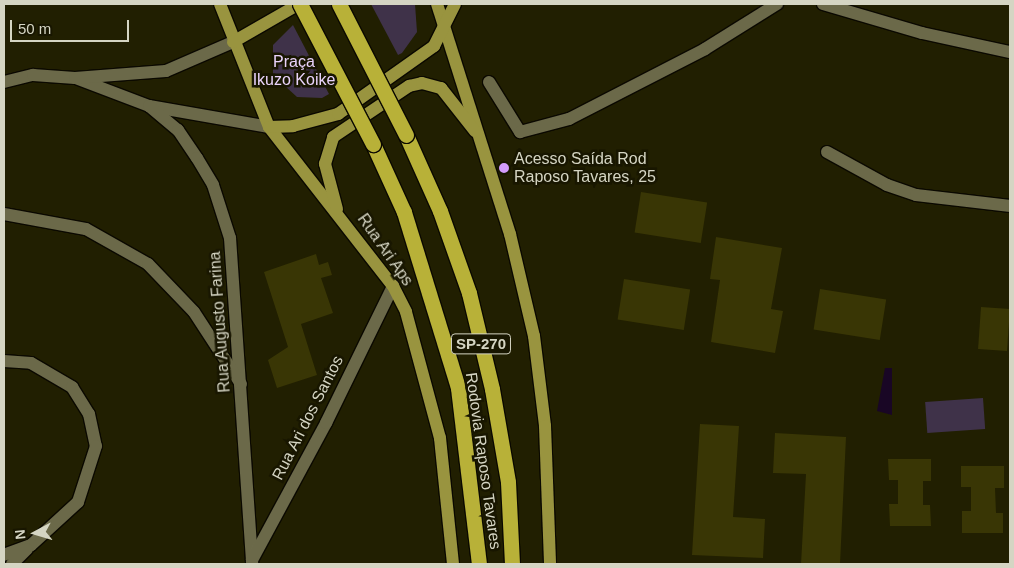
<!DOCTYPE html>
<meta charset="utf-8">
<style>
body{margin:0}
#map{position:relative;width:1014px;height:568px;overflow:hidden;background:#211f01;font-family:Helvetica,sans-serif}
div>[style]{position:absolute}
.green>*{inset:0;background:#3f3249;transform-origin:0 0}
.water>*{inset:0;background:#190625}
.building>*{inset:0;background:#393605;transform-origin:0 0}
.roads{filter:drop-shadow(1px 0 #0b0900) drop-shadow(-1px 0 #0b0900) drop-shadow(0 1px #0b0900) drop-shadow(0 -1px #0b0900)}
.minor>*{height:12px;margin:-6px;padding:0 6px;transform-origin:6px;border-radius:6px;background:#6b6949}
.major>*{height:12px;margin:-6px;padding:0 6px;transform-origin:6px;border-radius:6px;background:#99943f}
.highway>*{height:15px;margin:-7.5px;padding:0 7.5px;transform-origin:7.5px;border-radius:7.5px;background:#b8b138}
.bridges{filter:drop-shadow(1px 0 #0b0900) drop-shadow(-1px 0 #0b0900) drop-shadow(0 1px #0b0900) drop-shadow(0 -1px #0b0900)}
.highway-bridge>*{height:15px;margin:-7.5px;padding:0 7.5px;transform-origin:7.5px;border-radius:7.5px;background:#b8b138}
.dots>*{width:14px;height:14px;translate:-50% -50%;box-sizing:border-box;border:2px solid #181600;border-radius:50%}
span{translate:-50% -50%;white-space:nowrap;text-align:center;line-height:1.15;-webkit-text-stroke:5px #181600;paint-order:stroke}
.shield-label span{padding:1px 4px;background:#181600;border:1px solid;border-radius:4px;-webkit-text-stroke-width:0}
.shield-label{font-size:15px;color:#d5d5c3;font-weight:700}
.park-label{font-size:16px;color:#e9d3fa}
.poi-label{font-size:16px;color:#d5d5c3}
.left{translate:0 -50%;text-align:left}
.street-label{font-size:16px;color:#d5d5c3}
.frame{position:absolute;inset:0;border:5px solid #d5d5c3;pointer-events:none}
.north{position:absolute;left:10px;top:508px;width:50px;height:50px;-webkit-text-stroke:4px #181600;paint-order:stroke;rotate:264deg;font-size:14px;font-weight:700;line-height:20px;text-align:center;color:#d5d5c3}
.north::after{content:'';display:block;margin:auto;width:18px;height:22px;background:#d5d5c3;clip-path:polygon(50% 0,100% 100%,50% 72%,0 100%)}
.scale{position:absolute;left:10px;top:20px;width:119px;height:22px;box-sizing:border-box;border:2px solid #d5d5c3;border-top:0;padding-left:6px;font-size:15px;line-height:18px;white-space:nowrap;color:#d5d5c3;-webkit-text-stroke:4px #181600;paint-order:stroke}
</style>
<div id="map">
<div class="green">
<div style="clip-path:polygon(371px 4px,415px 4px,417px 32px,402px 53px,398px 55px)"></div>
<div style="clip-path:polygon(293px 25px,329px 94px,322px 98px,297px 97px,273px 75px,273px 45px)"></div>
<div style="left:983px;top:398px;width:31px;height:58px;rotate:86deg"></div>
</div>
<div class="water">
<div style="clip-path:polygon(885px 368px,892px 368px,892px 415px,877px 411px)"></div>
</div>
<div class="building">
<div style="left:641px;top:192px;width:67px;height:41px;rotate:9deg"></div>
<div style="clip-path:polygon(716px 237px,782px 248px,771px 309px,783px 311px,775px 353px,711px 342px,720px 280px,710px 279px)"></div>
<div style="clip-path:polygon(316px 254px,319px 265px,328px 262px,332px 275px,321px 278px,333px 313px,301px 324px,317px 375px,277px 388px,268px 360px,288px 347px,264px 272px)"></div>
<div style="left:624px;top:279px;width:67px;height:41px;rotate:9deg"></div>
<div style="left:820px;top:289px;width:67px;height:41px;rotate:9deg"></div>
<div style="left:981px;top:307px;width:29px;height:42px;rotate:4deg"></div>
<div style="clip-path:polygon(700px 424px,739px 426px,733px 517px,765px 519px,763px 558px,692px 555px)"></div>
<div style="clip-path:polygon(775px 433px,846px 437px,840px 564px,801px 564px,806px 474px,773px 473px)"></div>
<div style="clip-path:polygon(888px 459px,931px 459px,931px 481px,923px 481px,923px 505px,930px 505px,931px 526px,890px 526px,889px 504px,898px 504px,898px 480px,889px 480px)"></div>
<div style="clip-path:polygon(961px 466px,1004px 466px,1004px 488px,995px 488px,996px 513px,1003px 513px,1003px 533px,962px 533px,962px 511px,971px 511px,971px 487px,961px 487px)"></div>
</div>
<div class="roads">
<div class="minor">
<div style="left:823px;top:4px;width:103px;rotate:16.3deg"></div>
<div style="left:922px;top:33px;width:90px;rotate:12.2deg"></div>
<div style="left:78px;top:79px;width:76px;rotate:20.8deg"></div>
<div style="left:149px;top:106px;width:122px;rotate:9.9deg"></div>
<div style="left:4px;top:82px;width:30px;rotate:-14deg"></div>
<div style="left:33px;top:75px;width:42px;rotate:4.1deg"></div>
<div style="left:75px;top:78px;width:91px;rotate:-4.4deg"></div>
<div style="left:166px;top:71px;width:73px;rotate:-23.4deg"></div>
<div style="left:489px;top:82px;width:59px;rotate:58.2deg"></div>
<div style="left:520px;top:132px;width:51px;rotate:-14.9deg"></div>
<div style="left:569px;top:119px;width:153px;rotate:-27.2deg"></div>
<div style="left:705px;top:49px;width:85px;rotate:-32deg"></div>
<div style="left:149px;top:106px;width:38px;rotate:40deg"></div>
<div style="left:178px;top:130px;width:34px;rotate:56deg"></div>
<div style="left:197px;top:158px;width:31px;rotate:59deg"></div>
<div style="left:213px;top:185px;width:56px;rotate:72.2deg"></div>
<div style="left:230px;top:238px;width:327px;rotate:86.1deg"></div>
<div style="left:827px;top:152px;width:68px;rotate:28.8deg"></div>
<div style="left:887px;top:185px;width:31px;rotate:19deg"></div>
<div style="left:916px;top:195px;width:95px;rotate:6.7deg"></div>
<div style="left:4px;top:214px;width:83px;rotate:10.4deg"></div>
<div style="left:86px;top:229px;width:71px;rotate:29.4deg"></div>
<div style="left:148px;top:264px;width:66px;rotate:46.2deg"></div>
<div style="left:194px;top:312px;width:86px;rotate:56.9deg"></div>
<div style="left:4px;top:361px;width:27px;rotate:4deg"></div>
<div style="left:31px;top:363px;width:48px;rotate:30.3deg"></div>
<div style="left:72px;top:387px;width:32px;rotate:58deg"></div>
<div style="left:89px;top:414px;width:33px;rotate:78deg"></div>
<div style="left:96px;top:446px;width:59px;rotate:107.8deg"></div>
<div style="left:78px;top:502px;width:64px;rotate:137.5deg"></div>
<div style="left:31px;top:545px;width:29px;rotate:160deg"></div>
<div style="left:252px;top:560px;width:156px;rotate:-61.6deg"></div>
<div style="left:326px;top:423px;width:153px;rotate:-63.9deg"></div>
<div style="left:12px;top:564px;width:21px;rotate:-45deg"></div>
</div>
<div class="major">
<div style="left:220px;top:4px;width:132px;rotate:68.3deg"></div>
<div style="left:269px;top:127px;width:202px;rotate:52.1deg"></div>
<div style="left:393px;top:286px;width:29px;rotate:63deg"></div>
<div style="left:406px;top:312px;width:131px;rotate:74.9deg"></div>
<div style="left:440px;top:438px;width:127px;rotate:84.1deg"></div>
<div style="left:437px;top:4px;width:241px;rotate:72.4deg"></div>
<div style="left:510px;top:234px;width:105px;rotate:76.8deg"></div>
<div style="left:534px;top:336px;width:91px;rotate:83deg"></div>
<div style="left:545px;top:426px;width:138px;rotate:87.9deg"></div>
<div style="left:233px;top:42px;width:76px;rotate:-29.9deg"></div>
<div style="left:269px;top:127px;width:24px;rotate:-2deg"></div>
<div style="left:293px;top:126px;width:47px;rotate:-14.9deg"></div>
<div style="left:338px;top:114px;width:118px;rotate:-35.3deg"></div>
<div style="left:434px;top:46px;width:47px;rotate:-63.4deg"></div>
<div style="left:337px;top:209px;width:47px;rotate:-104.9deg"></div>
<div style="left:325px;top:164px;width:28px;rotate:-73deg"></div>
<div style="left:333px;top:137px;width:92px;rotate:-33.9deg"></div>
<div style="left:409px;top:86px;width:13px;rotate:-13deg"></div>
<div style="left:422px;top:83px;width:20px;rotate:15deg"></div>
<div style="left:441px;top:88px;width:55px;rotate:51.7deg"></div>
</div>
<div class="highway">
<div style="left:406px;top:135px;width:83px;rotate:65.9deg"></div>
<div style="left:440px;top:211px;width:87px;rotate:70.5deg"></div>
<div style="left:469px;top:293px;width:99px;rotate:76.5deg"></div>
<div style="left:492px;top:389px;width:94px;rotate:80.2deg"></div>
<div style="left:508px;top:482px;width:82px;rotate:87.2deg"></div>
<div style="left:373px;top:144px;width:75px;rotate:65.5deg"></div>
<div style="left:404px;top:212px;width:184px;rotate:72.9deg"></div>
<div style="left:458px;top:388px;width:177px;rotate:83.2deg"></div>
</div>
</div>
<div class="bridges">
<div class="highway-bridge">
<div style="left:300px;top:4px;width:158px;rotate:62.5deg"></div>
<div style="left:339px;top:4px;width:147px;rotate:62.9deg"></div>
</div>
</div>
<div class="dots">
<div style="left:504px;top:168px;background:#d39cfc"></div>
</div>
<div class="shield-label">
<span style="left:481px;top:344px">SP-270</span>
</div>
<div class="park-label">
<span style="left:294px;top:71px">Praça<br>Ikuzo Koike</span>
</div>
<div class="poi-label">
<span class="left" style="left:514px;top:168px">Acesso Saída Rod<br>Raposo Tavares, 25</span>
</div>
<div class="street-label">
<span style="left:385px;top:250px;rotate:55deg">Rua Ari Aps</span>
<span style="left:220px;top:322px;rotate:-94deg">Rua Augusto Farina</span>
<span style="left:308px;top:418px;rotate:-63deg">Rua Ari dos Santos</span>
<span style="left:483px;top:461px;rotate:82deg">Rodovia Raposo Tavares</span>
</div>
<div class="frame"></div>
<div class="north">N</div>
<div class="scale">50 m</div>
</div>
